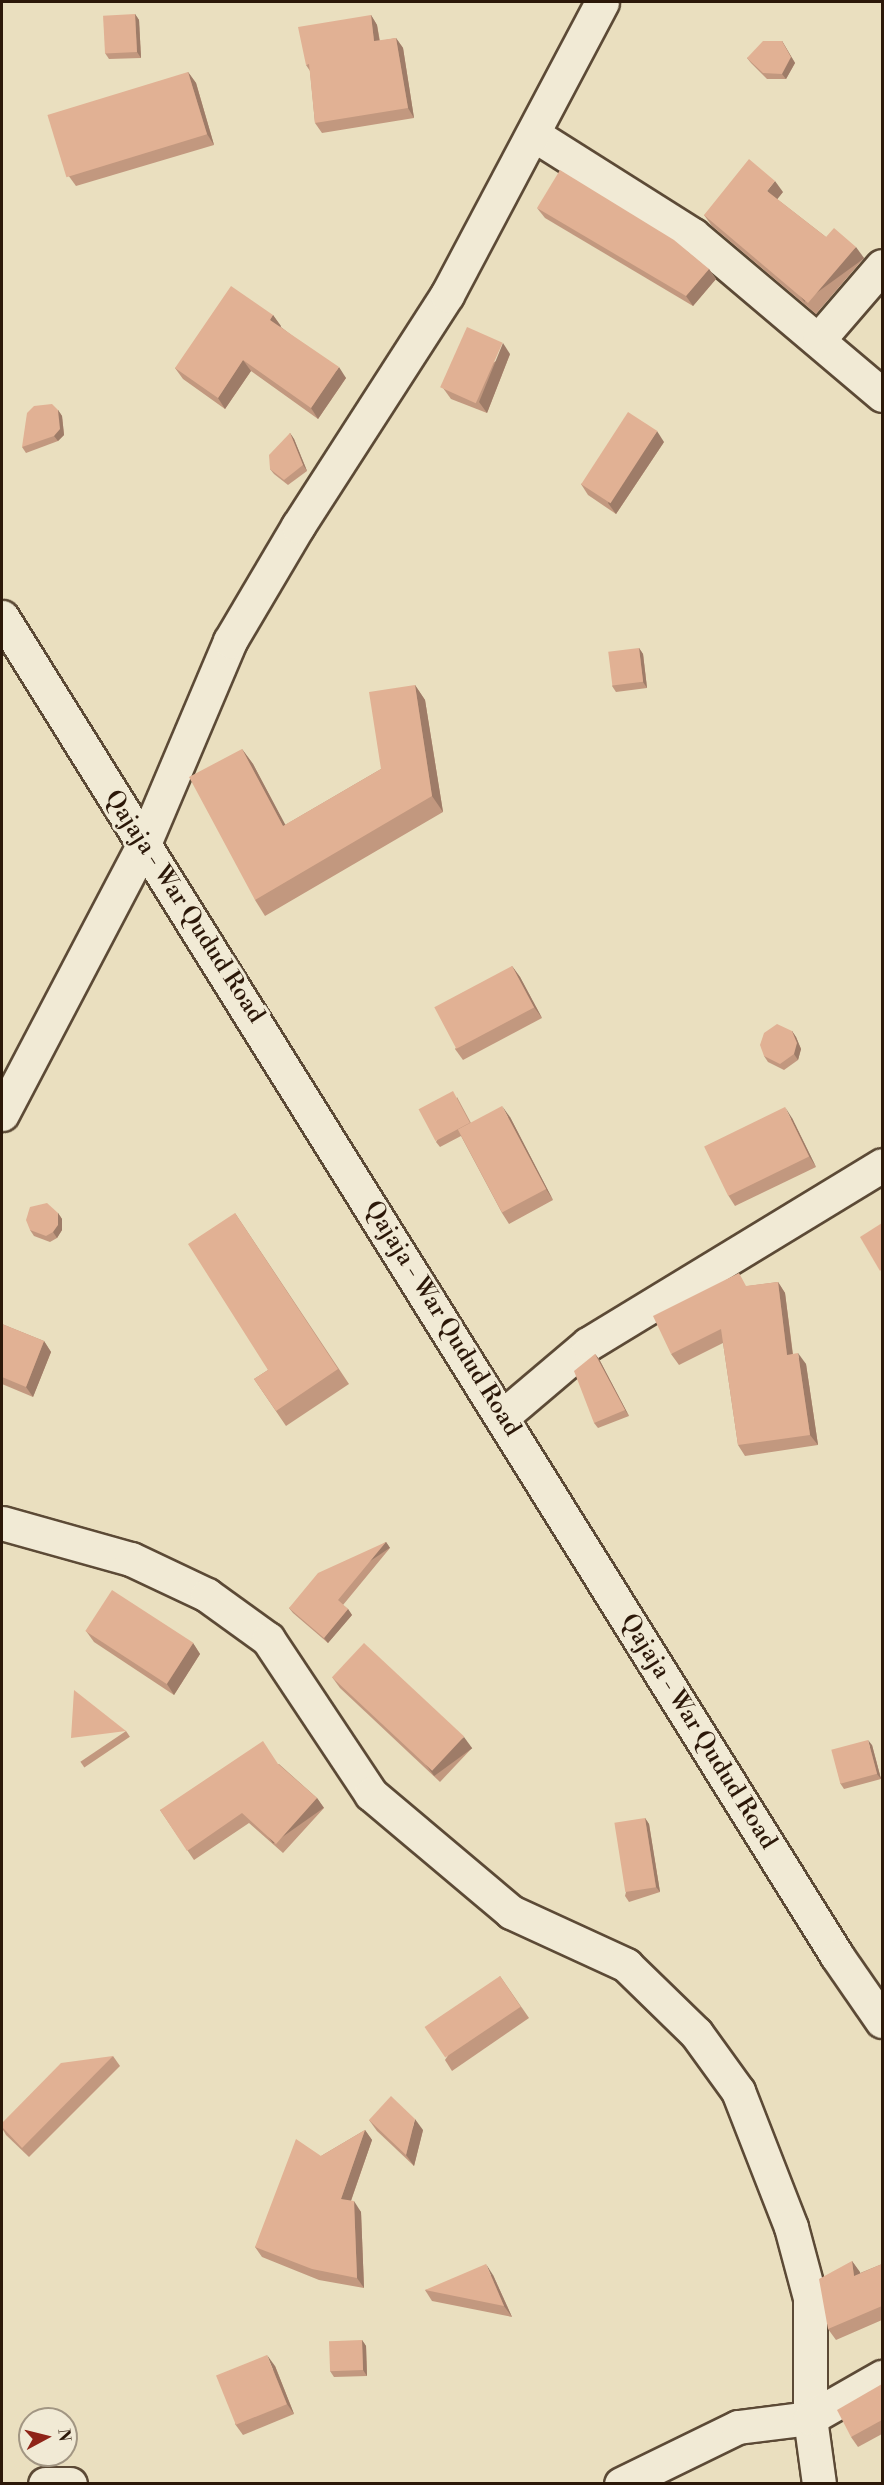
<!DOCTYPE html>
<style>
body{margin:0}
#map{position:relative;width:884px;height:2485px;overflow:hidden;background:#eadfbf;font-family:"Libre Bodoni",serif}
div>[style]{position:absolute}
.roads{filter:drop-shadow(2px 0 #5c4a36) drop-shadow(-2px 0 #5c4a36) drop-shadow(0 2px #5c4a36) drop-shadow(0 -2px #5c4a36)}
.minor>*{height:33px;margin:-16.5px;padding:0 16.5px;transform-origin:16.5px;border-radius:16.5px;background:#f1ead5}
.tertiary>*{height:33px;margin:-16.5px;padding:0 16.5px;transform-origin:16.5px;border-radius:16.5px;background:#f1ead5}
.wall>*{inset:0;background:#c2987f;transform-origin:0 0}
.shaded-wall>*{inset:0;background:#9e7c68;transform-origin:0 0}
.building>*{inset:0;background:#e1b194;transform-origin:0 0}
span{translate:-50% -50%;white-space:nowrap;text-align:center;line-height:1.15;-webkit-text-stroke:6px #f1ead5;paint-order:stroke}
.street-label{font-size:24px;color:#2c1809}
.frame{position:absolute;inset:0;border:3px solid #2c1809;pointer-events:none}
.north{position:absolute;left:18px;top:2407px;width:60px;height:60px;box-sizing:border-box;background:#f1ead5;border:2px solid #a29683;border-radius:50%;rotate:83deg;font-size:16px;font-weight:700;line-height:24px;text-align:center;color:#2c1809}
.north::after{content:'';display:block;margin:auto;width:21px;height:27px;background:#8f2418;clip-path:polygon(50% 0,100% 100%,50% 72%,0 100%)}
</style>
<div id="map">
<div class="roads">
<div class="minor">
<div style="left:533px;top:134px;width:189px;rotate:32.3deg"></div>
<div style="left:693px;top:235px;width:248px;rotate:40.2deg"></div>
<div style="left:819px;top:339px;width:96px;rotate:-49.2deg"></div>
<div style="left:2px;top:1114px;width:303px;rotate:-62.3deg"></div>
<div style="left:143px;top:846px;width:223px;rotate:-67deg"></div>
<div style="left:230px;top:641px;width:134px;rotate:-59.4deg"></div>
<div style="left:298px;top:526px;width:275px;rotate:-57.2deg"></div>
<div style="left:447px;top:295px;width:331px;rotate:-62.1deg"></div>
<div style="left:503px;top:1416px;width:111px;rotate:-40.3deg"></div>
<div style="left:588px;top:1344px;width:344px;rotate:-31.3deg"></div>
<div style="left:2px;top:1523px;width:134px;rotate:15.6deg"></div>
<div style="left:131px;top:1559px;width:84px;rotate:25.3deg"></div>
<div style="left:207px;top:1595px;width:75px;rotate:35.8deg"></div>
<div style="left:268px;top:1639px;width:186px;rotate:56.4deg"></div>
<div style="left:371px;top:1794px;width:183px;rotate:40.1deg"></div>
<div style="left:511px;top:1912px;width:127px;rotate:24.7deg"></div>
<div style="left:626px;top:1965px;width:98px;rotate:44.2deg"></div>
<div style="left:696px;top:2033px;width:72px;rotate:54.1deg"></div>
<div style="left:738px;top:2091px;width:146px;rotate:68.7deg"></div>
<div style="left:791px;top:2227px;width:73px;rotate:75deg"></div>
<div style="left:810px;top:2298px;width:120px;rotate:90deg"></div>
<div style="left:810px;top:2418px;width:67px;rotate:82.2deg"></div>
<div style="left:45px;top:2484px;width:25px"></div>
<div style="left:621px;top:2484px;width:130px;rotate:-26deg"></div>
<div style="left:738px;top:2427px;width:73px;rotate:-7.1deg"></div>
<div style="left:810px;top:2418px;width:83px;rotate:-29.7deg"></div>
</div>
<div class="tertiary">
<div style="left:2px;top:617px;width:1578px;rotate:58.05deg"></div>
<div style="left:837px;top:1956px;width:79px;rotate:55.3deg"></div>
</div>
</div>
<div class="wall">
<div style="clip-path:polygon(135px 14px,139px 20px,141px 58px,109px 59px,105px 53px)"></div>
<div style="clip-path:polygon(371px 15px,377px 25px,380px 41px,396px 38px,403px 48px,414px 118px,322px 133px,315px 123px,310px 71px,306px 65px)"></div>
<div style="clip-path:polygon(782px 41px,795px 63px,786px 79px,767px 79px,751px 63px,747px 58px)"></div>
<div style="clip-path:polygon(188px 72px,196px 83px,214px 145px,76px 186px,68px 175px)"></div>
<div style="clip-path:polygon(783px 192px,777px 199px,826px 237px,864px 258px,816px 314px,712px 226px,704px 215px)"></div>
<div style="clip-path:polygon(537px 208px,709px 269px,716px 279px,693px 306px,545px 218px)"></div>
<div style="clip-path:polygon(273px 315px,281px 327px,346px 378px,318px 419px,251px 371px,225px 409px,183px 379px,175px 368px)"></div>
<div style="clip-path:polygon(510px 354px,487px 413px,451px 399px,443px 388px)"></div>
<div style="clip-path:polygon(58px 410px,62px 416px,64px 435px,58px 441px,26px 453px,22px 447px)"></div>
<div style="clip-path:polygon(290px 433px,294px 439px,307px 471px,288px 485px,274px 474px,270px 469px)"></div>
<div style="clip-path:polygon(664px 442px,616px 514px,588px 495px,581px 484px)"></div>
<div style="clip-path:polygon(639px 648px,643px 654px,647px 688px,616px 692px,612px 686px)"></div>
<div style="clip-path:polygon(415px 685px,425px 700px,443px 812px,265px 916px,255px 900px,242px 749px,253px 764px,285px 825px,381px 769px)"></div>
<div style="clip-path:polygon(512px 966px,520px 977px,542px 1018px,463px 1060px,455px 1049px)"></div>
<div style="clip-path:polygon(792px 1031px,796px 1037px,801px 1049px,798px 1060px,784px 1070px,768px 1062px,764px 1056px)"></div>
<div style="clip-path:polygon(457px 1097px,471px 1123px,510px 1117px,553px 1200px,509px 1224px,502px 1213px,461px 1136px,440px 1147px,436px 1142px)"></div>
<div style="clip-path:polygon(792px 1118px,816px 1167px,735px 1206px,728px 1195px)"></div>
<div style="clip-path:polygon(58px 1213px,62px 1219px,62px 1230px,57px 1238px,50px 1242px,34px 1236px,30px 1230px)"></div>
<div style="clip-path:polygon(235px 1213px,349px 1384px,286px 1426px,254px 1379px,268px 1370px)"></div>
<div style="clip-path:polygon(778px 1282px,785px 1293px,793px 1354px,806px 1364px,818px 1445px,745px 1456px,738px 1445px,723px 1343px,679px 1365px,671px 1354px,748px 1286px)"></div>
<div style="clip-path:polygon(2px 1324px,44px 1341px,51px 1352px,33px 1397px,2px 1384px)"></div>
<div style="clip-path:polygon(595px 1354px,599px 1359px,629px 1416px,598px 1428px,594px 1423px)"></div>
<div style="clip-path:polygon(386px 1542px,390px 1548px,343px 1605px,348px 1609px,352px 1615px,328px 1643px,293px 1613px,289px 1608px)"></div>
<div style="clip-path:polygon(86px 1631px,193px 1643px,200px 1654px,174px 1695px,94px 1642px)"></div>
<div style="clip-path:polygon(332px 1677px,472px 1748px,440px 1782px,340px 1688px)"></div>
<div style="left:126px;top:1731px;width:7px;height:55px;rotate:56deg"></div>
<div style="clip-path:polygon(872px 1745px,881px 1779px,844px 1789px,840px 1783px)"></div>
<div style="clip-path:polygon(279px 1764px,317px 1798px,324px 1808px,283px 1853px,249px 1823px,194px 1860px,160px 1810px)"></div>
<div style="clip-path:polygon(645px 1818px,649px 1824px,660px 1892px,629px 1902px,625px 1896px)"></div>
<div style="clip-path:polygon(500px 1976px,529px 2018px,452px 2071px,445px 2060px)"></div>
<div style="clip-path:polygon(113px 2056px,120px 2066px,29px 2157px,6px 2135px,2px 2128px,2px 2123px)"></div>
<div style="clip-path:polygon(369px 2120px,423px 2130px,414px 2166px,377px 2131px)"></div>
<div style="clip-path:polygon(365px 2130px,372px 2140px,351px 2201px,361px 2212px,364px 2288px,319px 2280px,262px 2257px,255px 2247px,321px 2156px)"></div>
<div style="clip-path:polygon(852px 2261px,860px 2273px,882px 2264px,882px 2320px,836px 2340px,828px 2329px)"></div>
<div style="clip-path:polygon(493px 2275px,512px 2317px,432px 2301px,425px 2290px)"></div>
<div style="clip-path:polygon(362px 2340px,366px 2346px,367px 2376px,334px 2377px,330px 2371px)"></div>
<div style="clip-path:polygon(275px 2366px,294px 2414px,243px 2435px,235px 2424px)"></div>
<div style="clip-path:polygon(882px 2384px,882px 2434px,858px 2447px,851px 2437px)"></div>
</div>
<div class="shaded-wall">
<div style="clip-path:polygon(135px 14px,139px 20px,141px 58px,137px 52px)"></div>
<div style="clip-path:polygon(371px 15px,377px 25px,381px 51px,374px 41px)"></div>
<div style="clip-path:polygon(396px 38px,403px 48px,414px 118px,408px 108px)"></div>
<div style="clip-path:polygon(782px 41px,795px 63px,786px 79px,782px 74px)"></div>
<div style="clip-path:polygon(188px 72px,196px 83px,214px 145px,207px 134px)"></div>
<div style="clip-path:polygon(775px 181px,783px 192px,775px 202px,767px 191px)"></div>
<div style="left:856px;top:247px;width:14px;height:74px;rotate:54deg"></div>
<div style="clip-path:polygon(709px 269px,716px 279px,693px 306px,686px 296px)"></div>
<div style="clip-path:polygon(273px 315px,281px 326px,278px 331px,270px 320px)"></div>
<div style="clip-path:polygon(503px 343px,510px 354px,487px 413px,479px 402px)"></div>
<div style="clip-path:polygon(243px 360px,251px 371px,225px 409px,218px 398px)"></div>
<div style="clip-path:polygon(339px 367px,346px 378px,318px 419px,311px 408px)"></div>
<div style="clip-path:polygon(58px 410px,62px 416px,64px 435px,58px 441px,54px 436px)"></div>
<div style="clip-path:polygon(657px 431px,664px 442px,616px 514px,608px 503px)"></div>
<div style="clip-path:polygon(290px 433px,294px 439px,307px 471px,303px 465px)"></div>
<div style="clip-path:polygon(639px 648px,643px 654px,647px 688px,643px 682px)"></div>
<div style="clip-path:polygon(415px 685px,425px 700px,443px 812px,432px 796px)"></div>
<div style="clip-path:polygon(242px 749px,253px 764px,294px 841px,283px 826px)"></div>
<div style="clip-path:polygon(512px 966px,520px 977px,542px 1018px,534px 1007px)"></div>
<div style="clip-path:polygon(792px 1031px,796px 1037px,801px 1049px,798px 1060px,794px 1054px)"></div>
<div style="clip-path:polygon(502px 1106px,510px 1117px,553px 1200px,546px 1189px)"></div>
<div style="clip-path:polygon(785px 1107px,792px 1118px,816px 1167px,809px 1156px)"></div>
<div style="clip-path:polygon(58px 1213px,62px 1219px,62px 1230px,57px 1238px,53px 1232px)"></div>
<div style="clip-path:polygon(778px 1282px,785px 1293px,794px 1365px,787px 1355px)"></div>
<div style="clip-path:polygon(44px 1341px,51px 1352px,33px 1397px,26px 1387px)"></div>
<div style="clip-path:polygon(798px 1353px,806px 1364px,818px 1445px,810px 1435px)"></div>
<div style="clip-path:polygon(595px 1354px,599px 1359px,629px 1416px,625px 1410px)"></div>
<div style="left:386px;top:1542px;width:7px;height:75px;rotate:56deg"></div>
<div style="clip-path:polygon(348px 1609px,352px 1615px,328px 1643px,324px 1638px)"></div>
<div style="clip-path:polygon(193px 1643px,200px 1654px,174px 1695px,167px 1684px)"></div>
<div style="left:464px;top:1737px;width:14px;height:47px;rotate:54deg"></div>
<div style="clip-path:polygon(868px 1740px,872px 1745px,881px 1779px,877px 1774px)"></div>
<div style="left:317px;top:1798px;width:12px;height:62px;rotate:55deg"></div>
<div style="clip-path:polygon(645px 1818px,649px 1824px,660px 1892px,656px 1887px)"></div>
<div style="clip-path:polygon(415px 2119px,423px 2130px,414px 2166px,406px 2155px)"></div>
<div style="clip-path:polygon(365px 2130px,372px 2140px,348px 2209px,341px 2199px)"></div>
<div style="clip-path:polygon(354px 2201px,361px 2212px,364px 2288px,357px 2278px)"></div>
<div style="clip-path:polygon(852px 2261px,860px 2272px,862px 2287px,854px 2276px)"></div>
<div style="clip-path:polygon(486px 2264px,493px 2275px,512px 2317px,504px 2306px)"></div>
<div style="clip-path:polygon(362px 2340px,366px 2346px,367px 2376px,363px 2370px)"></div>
<div style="clip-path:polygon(267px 2355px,275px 2366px,294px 2414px,287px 2404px)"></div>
</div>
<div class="building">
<div style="left:135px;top:14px;width:38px;height:32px;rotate:87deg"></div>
<div style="clip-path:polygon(371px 15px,374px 41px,396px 38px,408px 108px,315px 123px,309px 64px,306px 65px,298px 27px)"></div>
<div style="clip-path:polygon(763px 41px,782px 41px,791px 57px,782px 74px,763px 73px,747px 58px)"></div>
<div style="left:188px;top:72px;width:65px;height:147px;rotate:73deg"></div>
<div style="clip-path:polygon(749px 159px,775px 181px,767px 191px,826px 237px,834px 228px,856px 247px,808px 303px,704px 215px)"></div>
<div style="clip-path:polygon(560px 170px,674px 240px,709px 269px,686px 296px,537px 208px)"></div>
<div style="clip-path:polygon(231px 286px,273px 315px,270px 320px,339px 367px,311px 408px,243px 360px,218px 398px,175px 368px)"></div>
<div style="left:467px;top:327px;width:39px;height:66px;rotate:24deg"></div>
<div style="clip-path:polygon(52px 404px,58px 410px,60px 429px,54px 436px,22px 447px,27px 413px,34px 406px)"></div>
<div style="left:628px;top:412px;width:35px;height:86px;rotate:33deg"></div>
<div style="clip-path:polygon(290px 433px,303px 465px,284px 480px,270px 469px,269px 455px)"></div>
<div style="left:639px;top:648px;width:34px;height:31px;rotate:83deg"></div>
<div style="clip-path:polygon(415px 685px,432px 796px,255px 900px,189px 777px,242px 749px,283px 826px,381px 769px,369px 692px)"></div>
<div style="left:512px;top:966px;width:47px;height:88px;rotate:62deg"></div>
<div style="clip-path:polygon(777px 1024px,792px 1031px,797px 1043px,794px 1054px,780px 1064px,764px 1056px,760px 1045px,764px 1033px)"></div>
<div style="left:453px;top:1091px;width:36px;height:39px;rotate:62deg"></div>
<div style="left:502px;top:1106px;width:94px;height:50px;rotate:62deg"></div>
<div style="left:785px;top:1107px;width:55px;height:90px;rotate:64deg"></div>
<div style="clip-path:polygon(47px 1203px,58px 1213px,58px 1225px,53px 1232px,46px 1236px,30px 1230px,26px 1220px,30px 1207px)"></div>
<div style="clip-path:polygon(235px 1213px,338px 1369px,276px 1411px,254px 1379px,268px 1370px,188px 1244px)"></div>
<div style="clip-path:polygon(882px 1223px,882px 1269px,880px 1271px,860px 1237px)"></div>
<div style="clip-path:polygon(739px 1273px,746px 1286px,778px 1282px,787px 1355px,798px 1353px,810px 1435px,738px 1445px,721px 1329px,671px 1354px,653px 1316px)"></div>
<div style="clip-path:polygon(2px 1324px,44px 1341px,26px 1387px,2px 1377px)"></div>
<div style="clip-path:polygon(595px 1354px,625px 1410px,594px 1423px,574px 1371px)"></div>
<div style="clip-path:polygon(386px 1542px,338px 1600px,348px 1609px,324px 1638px,289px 1608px,318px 1573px)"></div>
<div style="left:112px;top:1590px;width:97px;height:49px;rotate:33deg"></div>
<div style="left:364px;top:1643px;width:137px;height:47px;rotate:43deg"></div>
<div style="clip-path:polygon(74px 1690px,126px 1731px,71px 1738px)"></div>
<div style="left:868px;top:1740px;width:35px;height:38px;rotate:75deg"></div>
<div style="clip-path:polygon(263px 1741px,278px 1764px,317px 1798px,276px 1844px,242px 1813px,187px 1851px,160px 1810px)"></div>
<div style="left:645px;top:1818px;width:70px;height:31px;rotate:81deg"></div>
<div style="left:500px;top:1976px;width:37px;height:91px;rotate:56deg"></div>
<div style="clip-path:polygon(113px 2056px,22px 2148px,2px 2127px,2px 2123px,61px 2063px)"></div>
<div style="clip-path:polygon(391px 2096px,415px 2119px,406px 2155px,369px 2120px)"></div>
<div style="clip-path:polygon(365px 2130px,341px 2199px,354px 2201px,357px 2278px,312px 2269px,255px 2247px,296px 2139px,321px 2156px)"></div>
<div style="clip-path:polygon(852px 2261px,854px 2276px,882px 2264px,882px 2306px,828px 2329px,819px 2279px)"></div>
<div style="clip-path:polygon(486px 2264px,504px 2306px,425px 2290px)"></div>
<div style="left:362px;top:2340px;width:30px;height:33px;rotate:88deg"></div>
<div style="left:267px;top:2355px;width:53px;height:55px;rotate:68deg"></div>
<div style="clip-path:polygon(882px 2384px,882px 2420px,851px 2437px,837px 2410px)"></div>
</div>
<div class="street-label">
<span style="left:184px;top:907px;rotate:57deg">Qajaja - War Qudud Road</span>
<span style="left:442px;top:1319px;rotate:58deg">Qajaja - War Qudud Road</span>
<span style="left:698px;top:1732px;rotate:58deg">Qajaja - War Qudud Road</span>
</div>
<div class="frame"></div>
<div class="north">N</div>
</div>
